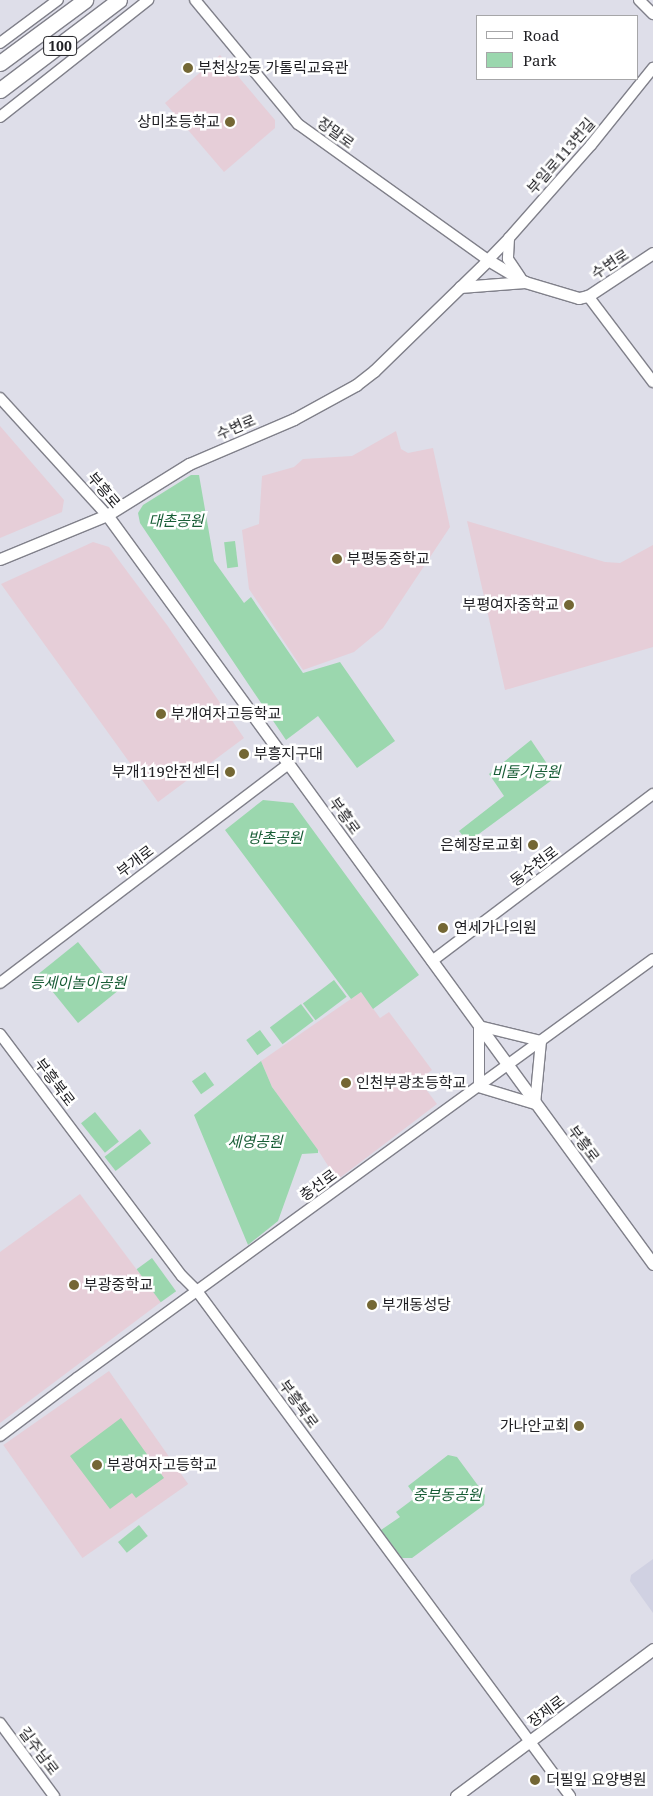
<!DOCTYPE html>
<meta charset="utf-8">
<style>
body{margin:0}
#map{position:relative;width:653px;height:1796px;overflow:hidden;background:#dedee9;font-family:"Noto Serif","Noto Sans KR",serif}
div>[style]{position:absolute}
.built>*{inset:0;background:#d0d1e2}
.education>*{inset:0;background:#e6ced8;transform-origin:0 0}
.green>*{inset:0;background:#9bd7ae;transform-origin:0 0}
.roads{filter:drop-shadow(1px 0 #80808a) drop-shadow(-1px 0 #80808a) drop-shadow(0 1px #80808a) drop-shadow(0 -1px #80808a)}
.tertiary>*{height:10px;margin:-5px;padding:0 5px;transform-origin:5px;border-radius:5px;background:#fff}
.secondary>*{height:11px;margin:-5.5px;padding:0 5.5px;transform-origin:5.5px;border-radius:5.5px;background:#fff}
.motorway>*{height:15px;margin:-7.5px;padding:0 7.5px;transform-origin:7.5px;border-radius:7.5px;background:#fff}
.dots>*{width:14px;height:14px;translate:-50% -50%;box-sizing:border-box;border:2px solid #fff;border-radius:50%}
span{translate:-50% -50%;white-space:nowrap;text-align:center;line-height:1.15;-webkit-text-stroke:5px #fff;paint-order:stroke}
.shield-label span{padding:1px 4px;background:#fff;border:1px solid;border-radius:4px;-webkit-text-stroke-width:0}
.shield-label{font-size:14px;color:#212125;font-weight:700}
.poi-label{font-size:15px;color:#212125}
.left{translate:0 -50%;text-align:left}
.right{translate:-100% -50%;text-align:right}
.street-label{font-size:15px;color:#212125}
.park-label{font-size:15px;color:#185d36;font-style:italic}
.legend{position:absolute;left:476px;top:15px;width:162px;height:65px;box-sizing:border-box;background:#fff;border:1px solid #a6a6a8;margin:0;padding:6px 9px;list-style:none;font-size:15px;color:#212125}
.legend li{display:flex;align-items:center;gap:10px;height:25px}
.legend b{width:25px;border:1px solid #a6a6a8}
</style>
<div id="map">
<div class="built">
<div style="clip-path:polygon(653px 1559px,653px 1613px,630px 1581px,631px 1575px)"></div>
</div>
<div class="education">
<div style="clip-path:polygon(220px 55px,275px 120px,275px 128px,224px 172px,165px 103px)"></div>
<div style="clip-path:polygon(0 426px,64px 500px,62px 512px,0 538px)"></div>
<div style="clip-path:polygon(396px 431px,401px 449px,408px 453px,433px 448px,450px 527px,383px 628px,354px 652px,303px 670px,249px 589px,242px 530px,259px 524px,262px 476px,294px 467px,303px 459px,352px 456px)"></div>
<div style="clip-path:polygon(467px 521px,605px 562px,620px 563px,653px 545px,653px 647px,505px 690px)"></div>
<div style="clip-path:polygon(93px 542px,109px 547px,167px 625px,244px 738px,158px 802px,1px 584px)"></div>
<div style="clip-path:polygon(361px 992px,380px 1018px,389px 1012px,432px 1070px,419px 1080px,437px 1104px,337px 1180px,318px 1150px,272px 1087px,261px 1061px)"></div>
<div style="clip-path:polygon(80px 1194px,161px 1302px,0 1423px,0 1252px)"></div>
<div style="left:109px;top:1371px;width:138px;height:129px;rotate:55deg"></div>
</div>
<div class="green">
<div style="clip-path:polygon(191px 475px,199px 475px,214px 561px,244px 603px,251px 597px,303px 673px,340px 662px,395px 741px,357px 768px,318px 716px,286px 740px,140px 523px,138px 513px,143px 505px)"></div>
<div style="left:235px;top:541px;width:26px;height:11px;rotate:83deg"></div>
<div style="clip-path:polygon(531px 740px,556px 777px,468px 842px,459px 831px,504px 796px,489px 774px)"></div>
<div style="clip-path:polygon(263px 800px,293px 803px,419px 975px,373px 1009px,361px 992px,351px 999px,225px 830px)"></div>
<div style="left:78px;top:942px;width:63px;height:51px;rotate:51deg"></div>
<div style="left:334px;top:980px;width:21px;height:39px;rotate:53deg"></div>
<div style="left:301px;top:1004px;width:21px;height:39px;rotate:53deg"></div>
<div style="left:260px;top:1030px;width:19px;height:17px;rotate:54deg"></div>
<div style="clip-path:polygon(261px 1061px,272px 1087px,318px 1150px,318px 1153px,302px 1154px,278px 1221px,248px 1245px,194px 1115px)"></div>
<div style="left:205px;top:1072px;width:16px;height:16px;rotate:55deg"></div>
<div style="left:95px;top:1112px;width:38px;height:18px;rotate:51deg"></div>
<div style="left:140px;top:1129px;width:18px;height:45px;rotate:52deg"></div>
<div style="left:152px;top:1258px;width:41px;height:19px;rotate:54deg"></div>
<div style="clip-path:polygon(121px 1418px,164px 1478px,136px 1498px,132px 1493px,110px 1509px,70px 1456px)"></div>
<div style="clip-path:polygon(448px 1455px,457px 1457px,485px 1495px,484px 1505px,412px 1558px,402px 1558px,381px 1530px,400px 1517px,396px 1512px,416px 1497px,408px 1486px)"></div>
<div style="left:139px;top:1525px;width:14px;height:27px;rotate:51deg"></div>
</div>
<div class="roads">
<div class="tertiary">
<div style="left:195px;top:0;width:161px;rotate:50.3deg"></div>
<div style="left:298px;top:124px;width:234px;rotate:35.6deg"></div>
<div style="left:488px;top:260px;width:30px;rotate:-46deg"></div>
<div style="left:509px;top:238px;width:124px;rotate:-48.6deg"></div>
<div style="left:591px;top:145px;width:99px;rotate:-51.2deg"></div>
<div style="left:639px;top:0;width:20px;rotate:45deg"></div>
<div style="left:0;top:43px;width:72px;rotate:-36.6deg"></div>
<div style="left:0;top:117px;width:189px;rotate:-38.3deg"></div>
<div style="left:509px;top:238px;width:21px;rotate:93deg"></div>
<div style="left:508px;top:259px;width:22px;rotate:56deg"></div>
<div style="left:588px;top:296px;width:108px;rotate:52.9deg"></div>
<div style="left:0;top:398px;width:159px;rotate:47.6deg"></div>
<div style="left:432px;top:961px;width:277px;rotate:-37.1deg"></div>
<div style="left:0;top:983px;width:363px;rotate:-37.2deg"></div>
<div style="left:479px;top:1026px;width:64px;rotate:13.6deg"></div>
<div style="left:541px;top:1041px;width:63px;rotate:95.4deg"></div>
<div style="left:535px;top:1104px;width:59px;rotate:-163.1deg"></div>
<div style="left:479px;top:1087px;width:61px;rotate:-90deg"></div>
<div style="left:0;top:1034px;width:303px;rotate:53.1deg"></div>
<div style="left:182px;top:1276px;width:21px;rotate:45deg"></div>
<div style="left:197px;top:1291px;width:628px;rotate:53.55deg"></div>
<div style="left:0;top:1436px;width:96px;rotate:-37deg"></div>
<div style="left:77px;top:1378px;width:712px;rotate:-36.03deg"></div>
<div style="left:0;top:1723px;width:91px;rotate:53.5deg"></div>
</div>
<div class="secondary">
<div style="left:460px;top:287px;width:65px;rotate:-4.4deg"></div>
<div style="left:107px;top:515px;width:927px;rotate:53.91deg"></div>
<div style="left:0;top:559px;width:116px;rotate:-22.4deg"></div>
<div style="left:107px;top:515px;width:97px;rotate:-31.9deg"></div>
<div style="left:189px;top:464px;width:114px;rotate:-23.2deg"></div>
<div style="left:294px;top:419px;width:71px;rotate:-28.7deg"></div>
<div style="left:356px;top:385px;width:23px;rotate:-38deg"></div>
<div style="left:374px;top:371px;width:159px;rotate:-44.2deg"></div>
<div style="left:488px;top:260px;width:43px;rotate:30.7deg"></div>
<div style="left:525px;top:282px;width:56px;rotate:16.5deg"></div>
<div style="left:579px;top:298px;width:9px;rotate:-13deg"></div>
<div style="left:588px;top:296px;width:78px;rotate:-33.5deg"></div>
<div style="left:456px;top:1796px;width:246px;rotate:-36.7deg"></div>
</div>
<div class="motorway">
<div style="left:0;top:63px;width:106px;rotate:-36.5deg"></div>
<div style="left:0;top:90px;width:149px;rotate:-37.1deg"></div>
</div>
</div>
<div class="dots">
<div style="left:188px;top:68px;background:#746734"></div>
<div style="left:230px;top:122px;background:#746734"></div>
<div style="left:337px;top:559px;background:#746734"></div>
<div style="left:569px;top:605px;background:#746734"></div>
<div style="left:161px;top:714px;background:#746734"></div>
<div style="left:244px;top:754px;background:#746734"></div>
<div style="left:230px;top:772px;background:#746734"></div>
<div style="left:533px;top:845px;background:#746734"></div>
<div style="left:443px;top:928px;background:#746734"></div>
<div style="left:346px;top:1083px;background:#746734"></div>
<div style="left:74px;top:1285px;background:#746734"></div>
<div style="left:372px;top:1305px;background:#746734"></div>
<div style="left:579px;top:1426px;background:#746734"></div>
<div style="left:97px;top:1465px;background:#746734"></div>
<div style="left:535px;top:1780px;background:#746734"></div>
</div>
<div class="shield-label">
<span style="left:60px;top:46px">100</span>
</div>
<div class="poi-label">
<span class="left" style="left:198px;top:68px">부천상2동 가톨릭교육관</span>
<span class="right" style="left:220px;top:122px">상미초등학교</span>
<span class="left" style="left:347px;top:559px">부평동중학교</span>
<span class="right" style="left:559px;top:605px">부평여자중학교</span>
<span class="left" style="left:171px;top:714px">부개여자고등학교</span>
<span class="left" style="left:254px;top:754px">부흥지구대</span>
<span class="right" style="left:220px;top:772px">부개119안전센터</span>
<span class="right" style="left:523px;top:845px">은혜장로교회</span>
<span class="left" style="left:454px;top:928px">연세가나의원</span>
<span class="left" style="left:356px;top:1083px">인천부광초등학교</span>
<span class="left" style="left:84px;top:1285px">부광중학교</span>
<span class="left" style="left:382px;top:1305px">부개동성당</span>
<span class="right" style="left:569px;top:1426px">가나안교회</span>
<span class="left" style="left:107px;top:1465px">부광여자고등학교</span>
<span class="left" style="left:546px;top:1780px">더필잎 요양병원</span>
</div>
<div class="street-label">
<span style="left:336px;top:133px;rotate:36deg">장말로</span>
<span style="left:561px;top:156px;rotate:-49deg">부일로113번길</span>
<span style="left:610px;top:264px;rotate:-33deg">수변로</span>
<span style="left:236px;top:427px;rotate:-23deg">수변로</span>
<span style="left:104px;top:490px;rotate:50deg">부흥로</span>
<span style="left:345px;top:816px;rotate:54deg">부흥로</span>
<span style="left:135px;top:861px;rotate:-37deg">부개로</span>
<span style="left:534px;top:866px;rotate:-37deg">동수천로</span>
<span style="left:55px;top:1082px;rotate:53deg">부흥북로</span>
<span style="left:584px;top:1144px;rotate:53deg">부흥로</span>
<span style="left:318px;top:1185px;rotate:-36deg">충선로</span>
<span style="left:299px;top:1404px;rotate:54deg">부흥북로</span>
<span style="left:546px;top:1711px;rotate:-37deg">장제로</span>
<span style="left:39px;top:1751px;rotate:53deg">길주남로</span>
</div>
<div class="park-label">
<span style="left:176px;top:521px">대촌공원</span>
<span style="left:526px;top:772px">비둘기공원</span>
<span style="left:275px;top:838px">방촌공원</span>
<span style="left:78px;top:983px">등세이놀이공원</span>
<span style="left:255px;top:1142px">세영공원</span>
<span style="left:447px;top:1495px">중부동공원</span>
</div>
<ul class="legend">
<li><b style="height:6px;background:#fff"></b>Road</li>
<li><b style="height:14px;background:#9bd7ae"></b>Park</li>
</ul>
</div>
